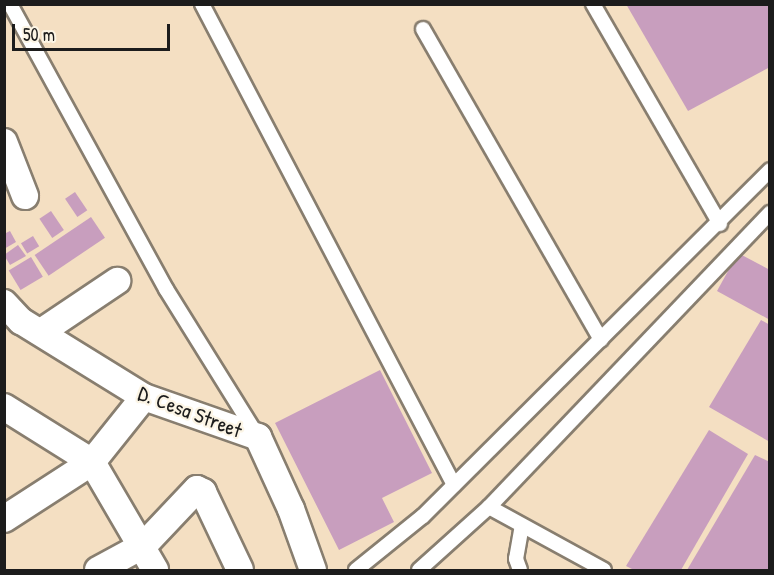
<!DOCTYPE html>
<style>
body{margin:0}
#map{position:relative;width:774px;height:575px;overflow:hidden;background:#f4dfc2;font-family:"Patrick Hand",sans-serif}
div>[style]{position:absolute}
.building>*{inset:0;background:#c89ebe;transform-origin:0 0}
.roads{filter:drop-shadow(2px 0 #887e6f) drop-shadow(-2px 0 #887e6f) drop-shadow(0 2px #887e6f) drop-shadow(0 -2px #887e6f)}
.lane>*{height:14px;margin:-7px;padding:0 7px;transform-origin:7px;border-radius:7px;background:#fff}
.street>*{height:26px;margin:-13px;padding:0 13px;transform-origin:13px;border-radius:13px;background:#fff}
span{translate:-50% -50%;white-space:nowrap;text-align:center;line-height:1.15;-webkit-text-stroke:4.5px #fcf5e5;paint-order:stroke}
.street-label{font-size:21px;color:#1c1c1c}
.frame{position:absolute;inset:0;border:6px solid #1c1c1c;pointer-events:none}
.scale{position:absolute;left:12px;top:24px;width:158px;height:27px;box-sizing:border-box;border:3px solid #1c1c1c;border-top:0;padding-left:8px;font-size:18px;line-height:21px;white-space:nowrap;color:#1c1c1c;-webkit-text-stroke:4px #fcf5e5;paint-order:stroke}
</style>
<div id="map">
<div class="building">
<div style="clip-path:polygon(626px 4px,770px 4px,770px 67px,688px 111px)"></div>
<div style="left:75px;top:192px;width:22px;height:12px;rotate:56deg"></div>
<div style="left:51px;top:211px;width:23px;height:14px;rotate:56deg"></div>
<div style="left:91px;top:217px;width:25px;height:68px;rotate:56deg"></div>
<div style="clip-path:polygon(10px 231px,16px 242px,4px 249px,4px 234px)"></div>
<div style="left:33px;top:236px;width:12px;height:14px;rotate:59deg"></div>
<div style="clip-path:polygon(18px 245px,26px 256px,10px 265px,4px 255px)"></div>
<div style="clip-path:polygon(738px 253px,770px 270px,770px 320px,717px 291px)"></div>
<div style="left:31px;top:257px;width:23px;height:26px;rotate:59deg"></div>
<div style="clip-path:polygon(761px 320px,770px 325px,770px 442px,709px 407px)"></div>
<div style="clip-path:polygon(380px 370px,432px 473px,382px 498px,394px 522px,339px 550px,275px 423px)"></div>
<div style="clip-path:polygon(709px 430px,748px 454px,681px 570px,634px 570px,626px 566px)"></div>
<div style="clip-path:polygon(755px 455px,770px 462px,770px 570px,687px 570px)"></div>
</div>
<div class="roads">
<div class="lane">
<div style="left:10px;top:4px;width:325px;rotate:61.3deg"></div>
<div style="left:166px;top:289px;width:172px;rotate:58.1deg"></div>
<div style="left:202px;top:4px;width:543px;rotate:62.35deg"></div>
<div style="left:593px;top:4px;width:254px;rotate:60deg"></div>
<div style="left:423px;top:29px;width:358px;rotate:60.2deg"></div>
<div style="left:489px;top:507px;width:131px;rotate:28.7deg"></div>
<div style="left:356px;top:570px;width:86px;rotate:-38.9deg"></div>
<div style="left:423px;top:516px;width:490px;rotate:-44.9deg"></div>
<div style="left:419px;top:570px;width:94px;rotate:-42deg"></div>
<div style="left:489px;top:507px;width:407px;rotate:-46.3deg"></div>
<div style="left:520px;top:570px;width:12px;rotate:-110deg"></div>
<div style="left:516px;top:559px;width:34px;rotate:-80deg"></div>
</div>
<div class="street">
<div style="left:4px;top:142px;width:58px;rotate:68.7deg"></div>
<div style="left:4px;top:303px;width:25px;rotate:47deg"></div>
<div style="left:21px;top:321px;width:145px;rotate:31.7deg"></div>
<div style="left:144px;top:397px;width:121px;rotate:19.3deg"></div>
<div style="left:258px;top:437px;width:79px;rotate:65.4deg"></div>
<div style="left:291px;top:509px;width:65px;rotate:70.2deg"></div>
<div style="left:41px;top:332px;width:92px;rotate:-33.9deg"></div>
<div style="left:4px;top:407px;width:104px;rotate:32deg"></div>
<div style="left:92px;top:462px;width:125px;rotate:59.7deg"></div>
<div style="left:4px;top:519px;width:105px;rotate:-32.9deg"></div>
<div style="left:92px;top:462px;width:83px;rotate:-51.3deg"></div>
<div style="left:98px;top:570px;width:52px;rotate:-28.5deg"></div>
<div style="left:144px;top:545px;width:77px;rotate:-46.6deg"></div>
<div style="left:197px;top:489px;width:7px;rotate:27deg"></div>
<div style="left:203px;top:492px;width:86px;rotate:64.6deg"></div>
</div>
</div>
<div class="street-label">
<span style="left:190px;top:412px;rotate:21deg">D. Cesa Street</span>
</div>
<div class="frame"></div>
<div class="scale">50 m</div>
</div>
